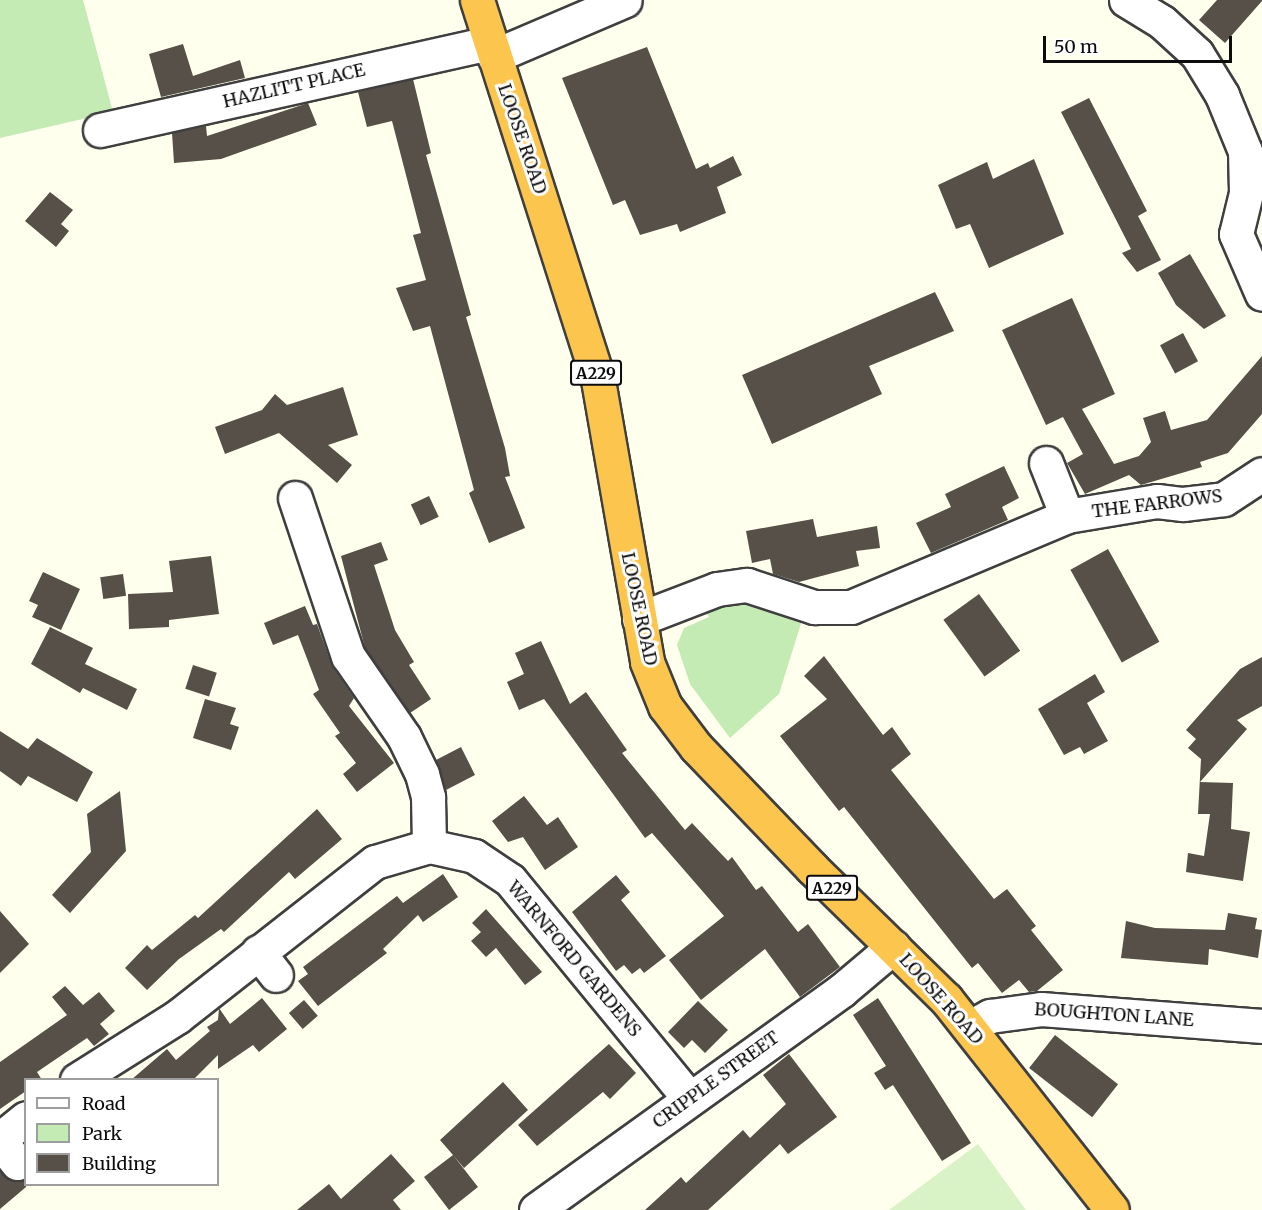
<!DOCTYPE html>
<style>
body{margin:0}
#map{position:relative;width:1262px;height:1210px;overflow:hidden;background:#feffec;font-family:Merriweather,serif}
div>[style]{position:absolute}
.green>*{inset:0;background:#c4ebb3}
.pitch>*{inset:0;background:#d9f2c6}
.building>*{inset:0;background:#565048;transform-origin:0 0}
.roads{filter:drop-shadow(2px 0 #3f3f3f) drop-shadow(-2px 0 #3f3f3f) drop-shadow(0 2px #3f3f3f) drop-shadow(0 -2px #3f3f3f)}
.minor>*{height:33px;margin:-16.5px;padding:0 16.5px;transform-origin:16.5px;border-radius:16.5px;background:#fff}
.highway>*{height:33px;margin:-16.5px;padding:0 16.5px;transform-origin:16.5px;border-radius:16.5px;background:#fcc54d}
span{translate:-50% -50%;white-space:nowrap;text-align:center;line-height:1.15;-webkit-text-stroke:6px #fff;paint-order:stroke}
.shield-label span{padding:2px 4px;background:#fff;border:2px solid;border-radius:4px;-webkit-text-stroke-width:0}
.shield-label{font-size:16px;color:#0c0c0c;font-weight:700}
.street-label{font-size:18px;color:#0c0c0c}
.legend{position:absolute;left:24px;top:1078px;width:195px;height:108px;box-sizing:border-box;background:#fff;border:2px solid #9e9e9e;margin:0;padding:8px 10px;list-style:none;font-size:18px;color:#0c0c0c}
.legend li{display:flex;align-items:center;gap:12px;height:30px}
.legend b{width:30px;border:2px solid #9e9e9e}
.scale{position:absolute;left:1043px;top:36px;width:189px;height:27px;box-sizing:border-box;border:3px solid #0c0c0c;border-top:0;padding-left:8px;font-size:18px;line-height:21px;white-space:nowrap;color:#0c0c0c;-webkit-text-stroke:4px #fff;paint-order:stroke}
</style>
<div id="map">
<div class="green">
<div style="clip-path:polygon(0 0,83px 0,113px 112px,0 138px)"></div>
<div style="clip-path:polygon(739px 598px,803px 617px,779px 694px,730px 738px,690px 684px,677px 645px,684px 628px,709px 617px,704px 609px)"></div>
</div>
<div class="pitch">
<div style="clip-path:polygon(978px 1144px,1026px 1210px,889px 1210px)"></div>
</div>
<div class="building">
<div style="clip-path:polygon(1217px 0,1262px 0,1262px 1px,1225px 43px,1199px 20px)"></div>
<div style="clip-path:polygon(183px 44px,193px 76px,240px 60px,245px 78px,161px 97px,149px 54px)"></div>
<div style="clip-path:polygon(647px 47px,696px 169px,708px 163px,710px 168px,733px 156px,742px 175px,717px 187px,726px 213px,680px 232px,677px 224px,640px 235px,625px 200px,613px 205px,562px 78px)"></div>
<div style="clip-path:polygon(413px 79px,431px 153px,426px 155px,471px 315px,466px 317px,505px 448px,510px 476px,505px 477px,525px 528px,489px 543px,469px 493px,474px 490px,430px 326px,413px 331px,396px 288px,426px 280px,413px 235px,421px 233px,392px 121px,367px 127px,358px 92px)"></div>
<div style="clip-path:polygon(1089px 98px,1147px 211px,1138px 216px,1161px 260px,1137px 272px,1122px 253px,1131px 249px,1061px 112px)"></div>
<div style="clip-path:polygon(308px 103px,317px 125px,221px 159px,174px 163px,172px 133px,206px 126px,207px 136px)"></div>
<div style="clip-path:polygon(1034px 159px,1064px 234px,989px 268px,970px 224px,956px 229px,938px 185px,987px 162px,993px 179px)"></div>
<div style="clip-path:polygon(50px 192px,73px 210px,61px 224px,69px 231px,56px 247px,25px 221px)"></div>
<div style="clip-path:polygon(1190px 254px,1226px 316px,1204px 329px,1176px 305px,1158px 273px)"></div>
<div style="clip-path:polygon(935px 292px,954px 331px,869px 366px,882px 394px,772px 444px,742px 375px)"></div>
<div style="clip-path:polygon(1072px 298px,1115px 394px,1082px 409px,1114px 464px,1139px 456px,1151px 442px,1143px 418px,1165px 411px,1171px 430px,1207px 420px,1262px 356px,1262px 414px,1228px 453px,1200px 462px,1202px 467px,1141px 485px,1129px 475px,1085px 494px,1067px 463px,1083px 454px,1063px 417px,1046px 425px,1002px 330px)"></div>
<div style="left:1183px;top:333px;width:32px;height:26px;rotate:62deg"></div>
<div style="clip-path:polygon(343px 387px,358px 435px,328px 445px,352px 465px,337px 483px,279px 433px,225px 454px,215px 427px,262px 410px,275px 394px,287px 405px)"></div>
<div style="clip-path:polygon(1004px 466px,1019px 498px,1002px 507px,1008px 520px,931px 553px,916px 523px,951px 507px,945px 494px)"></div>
<div style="left:429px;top:496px;width:23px;height:20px;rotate:65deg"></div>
<div style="clip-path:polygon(813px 519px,817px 537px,877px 526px,880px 548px,856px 551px,859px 566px,799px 582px,773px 574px,770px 559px,752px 563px,746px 531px)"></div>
<div style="clip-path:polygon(381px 542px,388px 560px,374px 565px,395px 630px,414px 662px,409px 665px,431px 699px,410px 713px,365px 648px,341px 556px)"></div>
<div style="left:1108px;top:549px;width:106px;height:43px;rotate:61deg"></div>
<div style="clip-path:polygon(211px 556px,219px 614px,169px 620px,169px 627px,129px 629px,128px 594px,173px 592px,169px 561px)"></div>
<div style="clip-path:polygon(43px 572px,80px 589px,61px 630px,32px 617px,38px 605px,29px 601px)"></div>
<div style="left:123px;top:574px;width:22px;height:23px;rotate:82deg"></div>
<div style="left:979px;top:594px;width:70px;height:44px;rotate:54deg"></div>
<div style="clip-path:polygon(305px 606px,313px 625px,317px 624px,332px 666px,354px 698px,349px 706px,394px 763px,357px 792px,343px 774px,356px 763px,335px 736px,340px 733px,313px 694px,319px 690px,298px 635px,273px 645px,264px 623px)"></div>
<div style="clip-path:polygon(50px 627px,93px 648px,85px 664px,137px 689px,127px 710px,83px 688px,80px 693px,31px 664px)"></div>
<div style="clip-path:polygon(541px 641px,570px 704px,586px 692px,627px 750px,622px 753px,685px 830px,692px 823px,728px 861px,732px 857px,756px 890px,762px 886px,798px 932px,808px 924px,840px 967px,800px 997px,765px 949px,701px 1000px,669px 960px,724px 916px,652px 833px,645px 838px,544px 699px,519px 710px,507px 682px,524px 674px,515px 653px)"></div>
<div style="clip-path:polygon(824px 656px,883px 735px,892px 727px,911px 754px,891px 770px,994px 899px,1007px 889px,1036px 926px,1031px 930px,1063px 970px,1037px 991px,1029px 992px,1019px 980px,1002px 993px,978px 963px,972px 968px,844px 807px,839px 811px,780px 736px,827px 699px,804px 676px)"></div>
<div style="clip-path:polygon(1262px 657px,1262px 706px,1237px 720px,1247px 729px,1200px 782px,1233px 783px,1231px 829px,1250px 832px,1243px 881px,1186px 872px,1188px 853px,1204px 856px,1210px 814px,1198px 814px,1201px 759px,1188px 748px,1196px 739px,1186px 730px,1240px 669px)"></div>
<div style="left:193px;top:665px;width:25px;height:25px;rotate:18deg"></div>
<div style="clip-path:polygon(1095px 674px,1105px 692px,1087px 703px,1108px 741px,1084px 754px,1080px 747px,1064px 755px,1038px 709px)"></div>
<div style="clip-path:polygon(205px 699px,236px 708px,230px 724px,239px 727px,231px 750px,193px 738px)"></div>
<div style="clip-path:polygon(0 731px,28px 749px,37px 738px,93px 772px,77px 802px,28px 776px,21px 786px,0 771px)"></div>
<div style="clip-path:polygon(461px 747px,475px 775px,446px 790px,436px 760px)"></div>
<div style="clip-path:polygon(120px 791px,126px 851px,70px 913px,52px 895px,91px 852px,87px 814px)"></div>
<div style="clip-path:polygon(524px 796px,547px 825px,558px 817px,578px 847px,545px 870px,523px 837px,508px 842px,492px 821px)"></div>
<div style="clip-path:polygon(317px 809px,342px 839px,295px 879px,289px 872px,224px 932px,221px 929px,179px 959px,147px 990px,125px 968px,147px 945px,152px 950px,195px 915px,198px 918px)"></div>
<div style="clip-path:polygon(443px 874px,458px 897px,423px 922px,418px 915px,383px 949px,387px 953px,318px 1006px,298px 981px,308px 974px,303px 967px,397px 896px,403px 903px)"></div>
<div style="clip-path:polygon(616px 875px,630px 892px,621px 900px,666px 956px,644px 973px,640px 968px,632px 974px,624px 965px,616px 971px,572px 912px)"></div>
<div style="clip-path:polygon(486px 909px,542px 972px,525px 985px,496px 948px,486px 957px,471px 941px,481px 932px,472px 923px)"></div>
<div style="clip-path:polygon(0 911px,29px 944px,0 973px)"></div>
<div style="clip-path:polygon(1228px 913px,1257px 918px,1255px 929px,1262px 930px,1258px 958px,1209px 949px,1208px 965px,1121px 958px,1126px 921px,1155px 928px,1225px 930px)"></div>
<div style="clip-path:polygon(65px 986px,83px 1005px,99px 992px,115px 1011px,100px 1024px,109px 1034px,94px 1046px,87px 1038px,37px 1072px,42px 1080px,26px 1080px,26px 1091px,0 1109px,0 1062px,67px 1015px,52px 997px)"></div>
<div style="clip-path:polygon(262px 998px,287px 1029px,259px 1052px,253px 1045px,218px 1069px,218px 1055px,193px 1080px,131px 1080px,167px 1049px,176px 1060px,210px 1031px,207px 1027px,218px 1020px,219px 1008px,230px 1024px)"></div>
<div style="clip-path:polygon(878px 998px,971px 1143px,942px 1161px,893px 1085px,885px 1090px,874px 1073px,886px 1066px,853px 1015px)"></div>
<div style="left:304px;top:1000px;width:21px;height:20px;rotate:49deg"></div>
<div style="clip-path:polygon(698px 1001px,728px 1030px,705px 1053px,692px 1040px,684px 1048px,668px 1032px)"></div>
<div style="left:1055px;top:1035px;width:80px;height:42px;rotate:38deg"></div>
<div style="clip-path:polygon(609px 1044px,636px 1073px,610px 1099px,603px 1092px,537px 1146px,518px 1125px)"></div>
<div style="clip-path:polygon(789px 1054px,837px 1117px,788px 1154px,780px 1144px,708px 1210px,645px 1210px,681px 1177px,686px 1183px,743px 1130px,750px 1138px,786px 1104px,763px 1075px)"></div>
<div style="clip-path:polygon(503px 1082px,528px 1110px,464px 1168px,453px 1155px,478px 1187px,449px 1210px,424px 1177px,453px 1155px,440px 1140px)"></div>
<div style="clip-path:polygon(391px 1154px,415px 1181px,393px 1200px,401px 1210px,297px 1210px,329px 1184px,341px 1199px)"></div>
<div style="clip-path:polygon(0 1172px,10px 1180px,26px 1179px,26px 1187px,0 1209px)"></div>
</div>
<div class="roads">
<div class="minor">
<div style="left:1126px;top:0;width:42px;rotate:31.4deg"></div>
<div style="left:1162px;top:22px;width:47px;rotate:42.4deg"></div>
<div style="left:1197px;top:54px;width:48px;rotate:58.6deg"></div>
<div style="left:1222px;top:95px;width:61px;rotate:67.7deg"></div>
<div style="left:1245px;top:151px;width:42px;rotate:88.6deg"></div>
<div style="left:1246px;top:193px;width:42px;rotate:103.7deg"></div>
<div style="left:1236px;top:234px;width:65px;rotate:66.6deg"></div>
<div style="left:494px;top:56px;width:142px;rotate:-23.1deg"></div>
<div style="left:100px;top:130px;width:399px;rotate:-12.6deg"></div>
<div style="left:1046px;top:463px;width:57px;rotate:68.4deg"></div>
<div style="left:295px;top:498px;width:167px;rotate:71.5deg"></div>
<div style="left:348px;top:656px;width:98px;rotate:55.3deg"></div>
<div style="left:404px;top:737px;width:41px;rotate:64.1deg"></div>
<div style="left:422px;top:774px;width:24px;rotate:75deg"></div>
<div style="left:428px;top:797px;width:49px;rotate:88.8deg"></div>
<div style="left:639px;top:619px;width:84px;rotate:-21deg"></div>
<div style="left:717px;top:589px;width:30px;rotate:-8deg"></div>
<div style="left:747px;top:585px;width:71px;rotate:18.2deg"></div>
<div style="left:814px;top:607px;width:37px"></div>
<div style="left:851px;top:607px;width:234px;rotate:-22.8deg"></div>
<div style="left:1067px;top:516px;width:91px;rotate:-9.5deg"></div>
<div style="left:1157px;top:501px;width:26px;rotate:7deg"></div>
<div style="left:1183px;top:504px;width:41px;rotate:-7deg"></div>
<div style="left:1224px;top:499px;width:45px;rotate:-33.3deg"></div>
<div style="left:258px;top:952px;width:29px;rotate:52deg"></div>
<div style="left:970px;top:1027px;width:23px;rotate:-29deg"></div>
<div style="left:990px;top:1016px;width:51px;rotate:-7.8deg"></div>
<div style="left:1041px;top:1009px;width:222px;rotate:4.4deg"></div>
<div style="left:77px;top:1080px;width:118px;rotate:-32.2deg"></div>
<div style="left:177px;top:1017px;width:251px;rotate:-38.1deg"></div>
<div style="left:375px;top:862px;width:56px;rotate:-16.5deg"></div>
<div style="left:429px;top:846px;width:46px;rotate:12.5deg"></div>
<div style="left:474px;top:856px;width:43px;rotate:33.7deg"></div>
<div style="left:510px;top:880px;width:282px;rotate:50.6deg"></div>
<div style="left:0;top:1139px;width:33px;rotate:-39deg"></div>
<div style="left:0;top:1141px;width:28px;rotate:52deg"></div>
<div style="left:536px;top:1210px;width:377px;rotate:-35.7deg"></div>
<div style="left:842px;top:990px;width:67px;rotate:-40.1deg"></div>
</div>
<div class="highway">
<div style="left:477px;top:0;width:399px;rotate:72.3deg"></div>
<div style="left:598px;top:380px;width:286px;rotate:80.1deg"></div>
<div style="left:647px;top:662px;width:48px;rotate:67.8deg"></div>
<div style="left:665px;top:706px;width:51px;rotate:52.9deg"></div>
<div style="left:696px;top:747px;width:168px;rotate:46.2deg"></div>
<div style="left:812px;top:868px;width:187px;rotate:44.4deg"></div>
<div style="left:946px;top:999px;width:268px;rotate:51.8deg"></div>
</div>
</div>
<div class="shield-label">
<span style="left:596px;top:373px">A229</span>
<span style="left:832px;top:888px">A229</span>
</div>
<div class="street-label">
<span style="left:294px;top:86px;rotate:-13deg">HAZLITT PLACE</span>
<span style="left:522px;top:139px;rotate:71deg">LOOSE ROAD</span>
<span style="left:1157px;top:504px;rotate:-7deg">THE FARROWS</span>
<span style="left:639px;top:609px;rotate:78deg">LOOSE ROAD</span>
<span style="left:574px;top:959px;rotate:50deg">WARNFORD GARDENS</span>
<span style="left:941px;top:999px;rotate:48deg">LOOSE ROAD</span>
<span style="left:1114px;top:1015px;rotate:4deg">BOUGHTON LANE</span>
<span style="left:716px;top:1080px;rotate:-36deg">CRIPPLE STREET</span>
</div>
<ul class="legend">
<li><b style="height:8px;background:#fff"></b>Road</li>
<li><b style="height:16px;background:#c4ebb3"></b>Park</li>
<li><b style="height:16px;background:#565048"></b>Building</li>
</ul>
<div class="scale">50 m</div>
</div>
